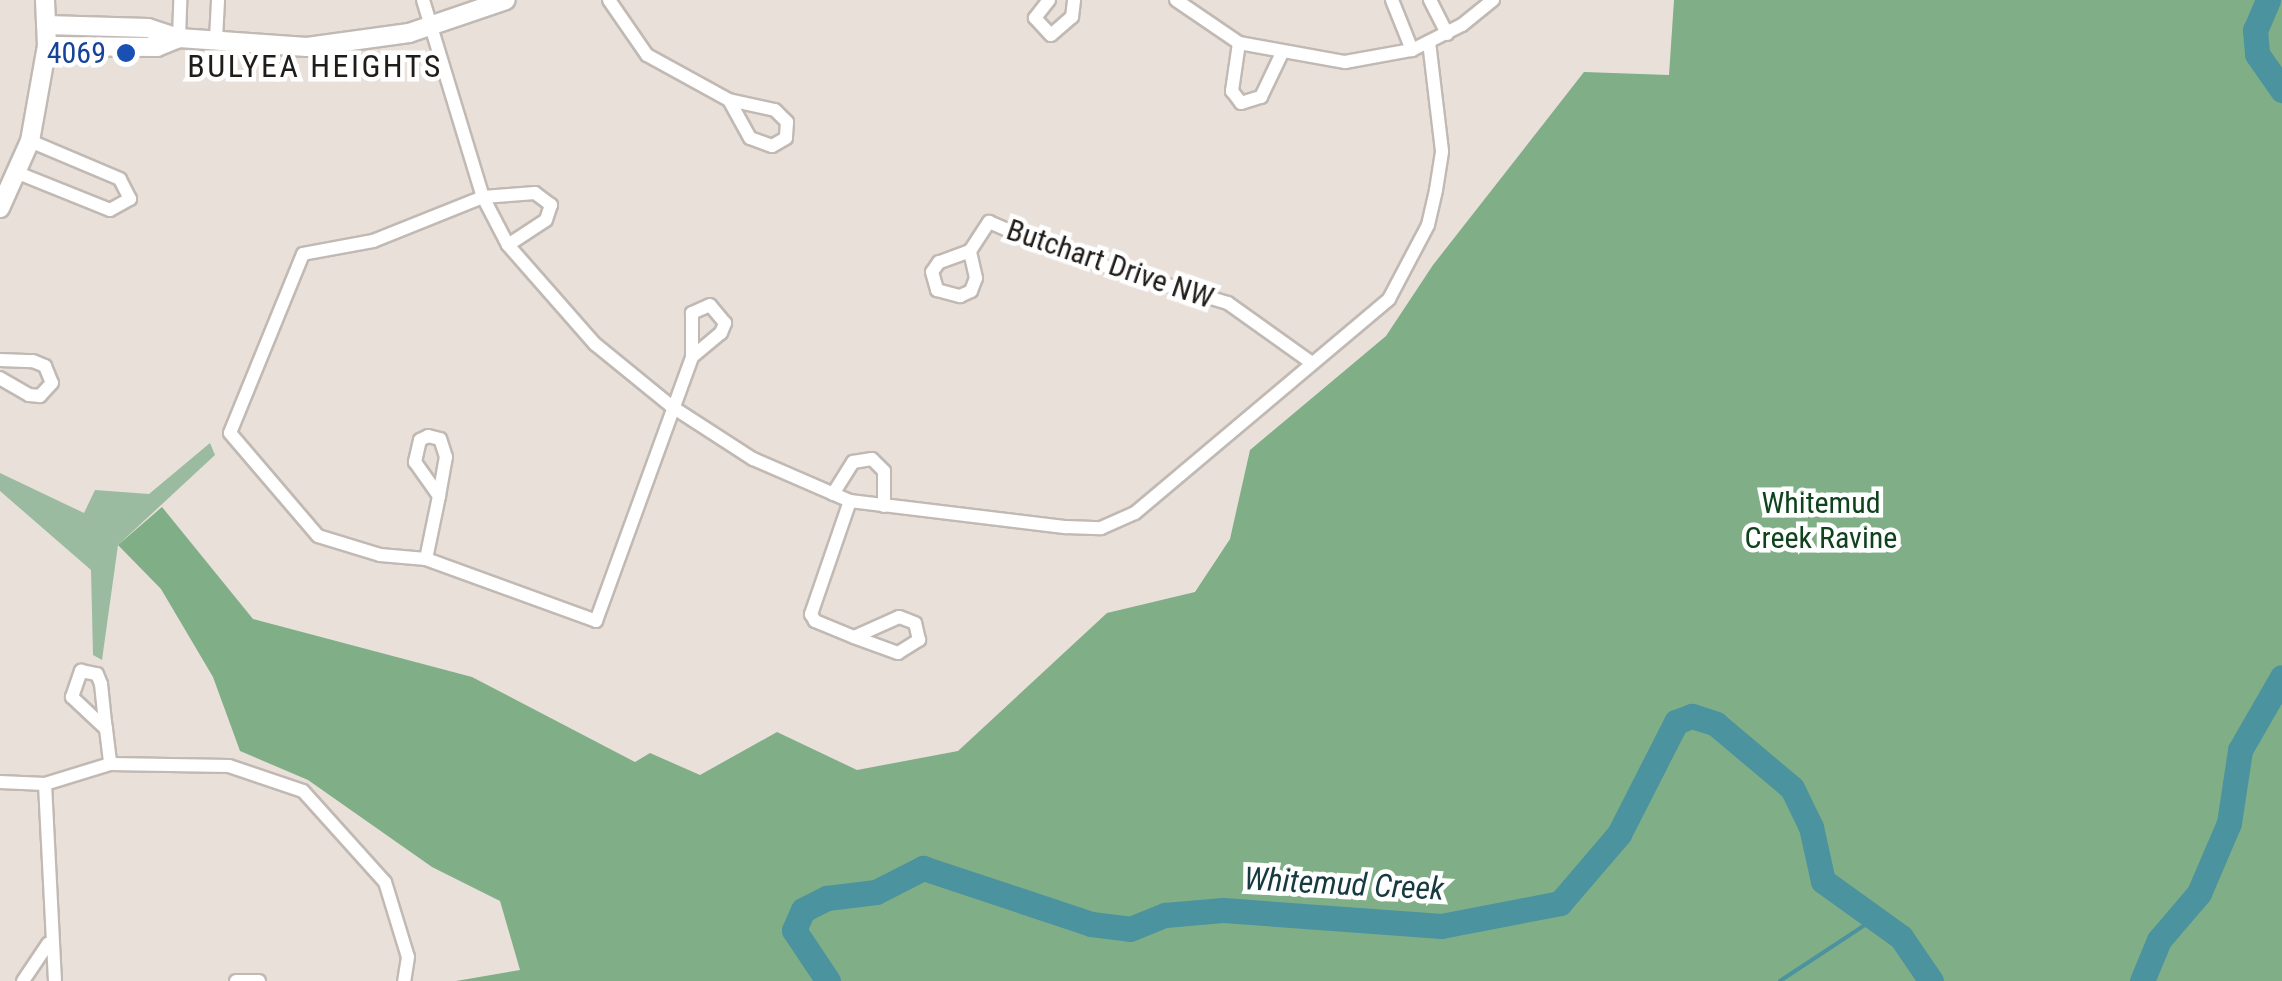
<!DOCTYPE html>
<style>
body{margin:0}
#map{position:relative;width:2282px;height:981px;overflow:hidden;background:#e9e0da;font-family:"Roboto Condensed",sans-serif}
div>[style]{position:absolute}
.green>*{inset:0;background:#9bbba0}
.forest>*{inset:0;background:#80ae87}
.stream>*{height:4px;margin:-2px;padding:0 2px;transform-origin:2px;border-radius:2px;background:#4a939f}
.river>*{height:25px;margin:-12.5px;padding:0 12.5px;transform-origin:12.5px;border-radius:12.5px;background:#4a939f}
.roads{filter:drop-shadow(2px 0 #c1b9b3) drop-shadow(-2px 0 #c1b9b3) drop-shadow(0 2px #c1b9b3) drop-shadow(0 -2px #c1b9b3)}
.minor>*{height:12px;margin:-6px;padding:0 6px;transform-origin:6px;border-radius:6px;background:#fff}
.tertiary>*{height:18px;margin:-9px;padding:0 9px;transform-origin:9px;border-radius:9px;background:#fff}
.dots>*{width:28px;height:28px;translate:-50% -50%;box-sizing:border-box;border:5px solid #fff;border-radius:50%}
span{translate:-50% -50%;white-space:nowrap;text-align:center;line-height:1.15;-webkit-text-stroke:9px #fff;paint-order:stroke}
.transit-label{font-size:30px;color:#164399}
.right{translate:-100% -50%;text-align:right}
.street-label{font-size:30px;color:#1f1c1a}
.park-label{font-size:30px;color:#0f431e}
.neighbourhood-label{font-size:32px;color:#1f1c1a;letter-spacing:2.5px}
.water-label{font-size:32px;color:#173a40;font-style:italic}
</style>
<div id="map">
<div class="green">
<div style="clip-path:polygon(210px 443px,215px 455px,118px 545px,102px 660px,93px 655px,91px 570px,0 491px,0 473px,84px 513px,95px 490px,149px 494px)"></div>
</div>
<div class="forest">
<div style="clip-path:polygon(1674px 0,2282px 0,2282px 981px,456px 981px,520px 970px,500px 901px,432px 867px,308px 780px,240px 751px,213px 677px,161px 589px,118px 545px,162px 507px,253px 619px,472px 677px,635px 762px,650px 753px,700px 775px,777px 732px,857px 770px,958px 751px,1107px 613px,1195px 592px,1230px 539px,1250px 450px,1386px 336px,1433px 265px,1584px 72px,1669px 75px)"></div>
</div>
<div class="stream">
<div style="left:1780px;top:981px;width:116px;rotate:-33.4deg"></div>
</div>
<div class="river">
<div style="left:2268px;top:0;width:33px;rotate:113deg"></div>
<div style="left:2255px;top:30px;width:24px;rotate:85deg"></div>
<div style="left:2257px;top:54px;width:44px;rotate:55.2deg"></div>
<div style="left:828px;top:981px;width:61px;rotate:-123.7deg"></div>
<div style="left:794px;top:930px;width:22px;rotate:-66deg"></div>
<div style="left:803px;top:910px;width:27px;rotate:-27deg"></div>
<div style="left:827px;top:898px;width:49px;rotate:-7deg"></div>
<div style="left:876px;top:892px;width:53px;rotate:-27.1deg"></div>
<div style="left:923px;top:868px;width:177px;rotate:18.4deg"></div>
<div style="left:1091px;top:924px;width:39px;rotate:7deg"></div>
<div style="left:1130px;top:929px;width:38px;rotate:-22deg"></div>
<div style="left:1165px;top:915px;width:58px;rotate:-4.9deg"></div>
<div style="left:1223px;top:910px;width:219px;rotate:4.2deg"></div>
<div style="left:1441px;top:926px;width:121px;rotate:-10.9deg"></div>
<div style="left:1560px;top:903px;width:91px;rotate:-49.5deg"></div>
<div style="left:1619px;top:834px;width:126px;rotate:-63deg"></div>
<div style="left:1676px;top:722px;width:17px;rotate:-21deg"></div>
<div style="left:1692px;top:716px;width:25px;rotate:18deg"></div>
<div style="left:1716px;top:724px;width:99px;rotate:40.1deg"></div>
<div style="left:1792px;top:788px;width:43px;rotate:64deg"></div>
<div style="left:1811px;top:827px;width:55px;rotate:77.5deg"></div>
<div style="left:1823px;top:881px;width:96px;rotate:35.7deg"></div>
<div style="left:1901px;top:937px;width:53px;rotate:55.7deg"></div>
<div style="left:2142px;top:981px;width:44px;rotate:-67.5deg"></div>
<div style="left:2159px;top:940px;width:62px;rotate:-49.6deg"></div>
<div style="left:2199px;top:893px;width:76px;rotate:-66.8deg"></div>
<div style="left:2229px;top:823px;width:74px;rotate:-81.4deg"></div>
<div style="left:2240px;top:750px;width:84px;rotate:-60.1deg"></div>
</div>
<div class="roads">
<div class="minor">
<div style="left:423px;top:0;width:206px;rotate:73.1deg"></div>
<div style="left:483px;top:197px;width:54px;rotate:62.5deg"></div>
<div style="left:508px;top:245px;width:132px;rotate:48.7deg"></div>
<div style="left:595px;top:344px;width:98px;rotate:39.2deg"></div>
<div style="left:671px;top:406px;width:98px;rotate:32.9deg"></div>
<div style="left:753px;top:459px;width:106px;rotate:23.4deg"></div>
<div style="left:850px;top:501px;width:218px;rotate:6.9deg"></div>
<div style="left:1066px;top:527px;width:35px;rotate:2deg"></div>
<div style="left:1101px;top:528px;width:37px;rotate:-24deg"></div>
<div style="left:1135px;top:513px;width:332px;rotate:-40.1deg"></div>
<div style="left:1389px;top:299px;width:84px;rotate:-62.2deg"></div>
<div style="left:1428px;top:225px;width:36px;rotate:-77deg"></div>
<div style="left:1436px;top:190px;width:39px;rotate:-81deg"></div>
<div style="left:1442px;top:151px;width:110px;rotate:-96.8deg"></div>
<div style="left:609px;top:0;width:67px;rotate:55.4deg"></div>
<div style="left:647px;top:55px;width:94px;rotate:28.8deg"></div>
<div style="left:729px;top:100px;width:47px;rotate:12.3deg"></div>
<div style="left:775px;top:110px;width:17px;rotate:45deg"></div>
<div style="left:787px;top:122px;width:16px;rotate:94deg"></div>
<div style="left:786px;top:138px;width:16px;rotate:150deg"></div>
<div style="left:772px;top:146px;width:23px;rotate:-160deg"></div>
<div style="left:750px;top:138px;width:43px;rotate:-118.9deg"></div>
<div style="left:1049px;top:0;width:23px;rotate:128deg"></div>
<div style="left:1035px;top:18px;width:23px;rotate:47deg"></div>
<div style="left:1051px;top:35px;width:28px;rotate:-41deg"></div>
<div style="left:1072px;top:17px;width:17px;rotate:-83deg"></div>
<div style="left:1176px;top:0;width:76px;rotate:34.3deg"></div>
<div style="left:1239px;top:43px;width:108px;rotate:10.2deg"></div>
<div style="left:1345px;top:62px;width:68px;rotate:-10.2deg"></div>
<div style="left:1412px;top:50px;width:56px;rotate:-26.6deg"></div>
<div style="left:1462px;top:25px;width:40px;rotate:-39deg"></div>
<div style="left:1392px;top:0;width:54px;rotate:68.2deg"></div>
<div style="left:1430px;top:0;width:38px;rotate:63deg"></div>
<div style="left:179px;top:38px;width:38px;rotate:-88deg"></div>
<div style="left:216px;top:39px;width:39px;rotate:-87deg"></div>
<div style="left:1239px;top:43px;width:49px;rotate:98.3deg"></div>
<div style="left:1232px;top:91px;width:15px;rotate:53deg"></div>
<div style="left:1241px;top:103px;width:21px;rotate:-17deg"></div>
<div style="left:1261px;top:97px;width:47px;rotate:-64.5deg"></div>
<div style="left:18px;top:173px;width:99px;rotate:21.9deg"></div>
<div style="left:110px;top:210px;width:23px;rotate:-29deg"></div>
<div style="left:130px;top:199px;width:22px;rotate:-117deg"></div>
<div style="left:120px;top:179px;width:98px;rotate:-157.1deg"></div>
<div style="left:508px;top:245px;width:45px;rotate:-33.3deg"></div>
<div style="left:546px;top:220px;width:16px;rotate:-72deg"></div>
<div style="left:551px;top:205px;width:20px;rotate:-143deg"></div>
<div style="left:535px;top:193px;width:52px;rotate:175.6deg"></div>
<div style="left:483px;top:197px;width:118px;rotate:158.2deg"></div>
<div style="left:373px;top:241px;width:71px;rotate:169.5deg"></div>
<div style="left:303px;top:254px;width:193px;rotate:112.2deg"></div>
<div style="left:230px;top:433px;width:135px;rotate:49.5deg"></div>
<div style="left:318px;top:536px;width:65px;rotate:17deg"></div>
<div style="left:380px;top:555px;width:46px;rotate:5deg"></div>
<div style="left:426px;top:559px;width:181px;rotate:20deg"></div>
<div style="left:596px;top:621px;width:281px;rotate:-70deg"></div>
<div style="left:692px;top:357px;width:38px;rotate:-40deg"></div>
<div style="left:721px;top:333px;width:11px;rotate:-68deg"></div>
<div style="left:725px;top:323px;width:23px;rotate:-130deg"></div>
<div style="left:710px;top:305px;width:20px;rotate:156deg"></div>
<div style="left:692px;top:313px;width:44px;rotate:90deg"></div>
<div style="left:970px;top:251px;width:33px;rotate:160deg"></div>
<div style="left:939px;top:262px;width:12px;rotate:125deg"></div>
<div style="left:932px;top:272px;width:19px;rotate:74deg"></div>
<div style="left:937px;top:290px;width:24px;rotate:15deg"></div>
<div style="left:960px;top:296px;width:12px;rotate:-24deg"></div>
<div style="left:971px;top:291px;width:14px;rotate:-69deg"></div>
<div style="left:976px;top:278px;width:28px;rotate:-103deg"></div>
<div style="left:970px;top:251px;width:35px;rotate:-57deg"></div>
<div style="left:989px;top:222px;width:78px;rotate:23.3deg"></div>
<div style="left:1061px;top:253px;width:174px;rotate:16.7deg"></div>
<div style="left:1228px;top:303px;width:100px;rotate:35.6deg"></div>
<div style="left:0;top:360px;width:33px;rotate:2deg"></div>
<div style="left:33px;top:361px;width:13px;rotate:23deg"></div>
<div style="left:45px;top:366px;width:18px;rotate:68deg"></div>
<div style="left:52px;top:383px;width:18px;rotate:133deg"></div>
<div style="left:40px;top:396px;width:11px;rotate:-175deg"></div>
<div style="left:29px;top:395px;width:34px;rotate:-150deg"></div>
<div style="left:833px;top:494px;width:38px;rotate:-58deg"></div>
<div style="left:853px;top:462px;width:19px;rotate:-9deg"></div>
<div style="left:872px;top:459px;width:17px;rotate:45deg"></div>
<div style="left:884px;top:471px;width:35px;rotate:90deg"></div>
<div style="left:850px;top:501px;width:120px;rotate:109deg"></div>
<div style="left:811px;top:614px;width:8px;rotate:60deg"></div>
<div style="left:815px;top:621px;width:42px;rotate:22.3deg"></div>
<div style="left:854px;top:637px;width:47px;rotate:20deg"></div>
<div style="left:898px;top:653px;width:25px;rotate:-32deg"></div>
<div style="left:919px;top:640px;width:17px;rotate:-103deg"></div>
<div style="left:915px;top:623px;width:17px;rotate:-159deg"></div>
<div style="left:899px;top:617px;width:49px;rotate:156deg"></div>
<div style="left:426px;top:559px;width:64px;rotate:-78.3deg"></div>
<div style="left:439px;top:496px;width:40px;rotate:-80deg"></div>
<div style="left:446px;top:457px;width:19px;rotate:-108deg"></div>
<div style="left:440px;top:439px;width:12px;rotate:-166deg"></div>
<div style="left:428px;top:436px;width:9px;rotate:153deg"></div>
<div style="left:420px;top:440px;width:23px;rotate:103deg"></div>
<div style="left:415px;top:462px;width:42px;rotate:54.8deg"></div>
<div style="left:106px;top:729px;width:47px;rotate:-136.7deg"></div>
<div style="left:72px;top:697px;width:28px;rotate:-71deg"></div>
<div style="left:81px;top:671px;width:16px;rotate:11deg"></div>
<div style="left:97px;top:674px;width:11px;rotate:68deg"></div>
<div style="left:101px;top:684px;width:38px;rotate:84deg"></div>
<div style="left:105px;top:722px;width:7px;rotate:82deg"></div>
<div style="left:106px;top:729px;width:35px;rotate:83deg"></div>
<div style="left:0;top:782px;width:45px;rotate:2.5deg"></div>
<div style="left:45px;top:784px;width:68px;rotate:-17.1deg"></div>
<div style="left:110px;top:764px;width:119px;rotate:1deg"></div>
<div style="left:229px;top:766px;width:78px;rotate:18.7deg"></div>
<div style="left:303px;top:791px;width:122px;rotate:48deg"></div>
<div style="left:385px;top:882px;width:78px;rotate:73deg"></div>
<div style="left:408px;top:957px;width:24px;rotate:99deg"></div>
<div style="left:45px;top:784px;width:197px;rotate:87.1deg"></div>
<div style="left:23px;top:981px;width:45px;rotate:-56deg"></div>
<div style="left:236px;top:981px;width:23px"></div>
</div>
<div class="tertiary">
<div style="left:46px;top:25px;width:102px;rotate:1.7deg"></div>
<div style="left:148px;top:28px;width:33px;rotate:18deg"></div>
<div style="left:179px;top:38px;width:128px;rotate:4deg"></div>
<div style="left:307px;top:47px;width:103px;rotate:-7.8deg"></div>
<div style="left:409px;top:33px;width:102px;rotate:-18.8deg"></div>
<div style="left:47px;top:46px;width:110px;rotate:0.5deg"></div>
<div style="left:157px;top:47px;width:24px;rotate:-22deg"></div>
<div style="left:0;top:208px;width:73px;rotate:-65.9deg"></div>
<div style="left:30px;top:141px;width:97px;rotate:-79.9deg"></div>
<div style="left:47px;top:46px;width:46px;rotate:-92.5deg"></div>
</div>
</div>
<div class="dots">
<div style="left:126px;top:53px;background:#1a4fb4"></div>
</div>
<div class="transit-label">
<span class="right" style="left:106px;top:53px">4069</span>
</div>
<div class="street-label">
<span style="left:1110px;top:264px;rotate:19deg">Butchart Drive NW</span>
</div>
<div class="park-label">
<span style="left:1821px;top:520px">Whitemud<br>Creek Ravine</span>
</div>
<div class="neighbourhood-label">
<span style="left:315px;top:66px">BULYEA HEIGHTS</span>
</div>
<div class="water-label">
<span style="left:1344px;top:884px;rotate:3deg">Whitemud Creek</span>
</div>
</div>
